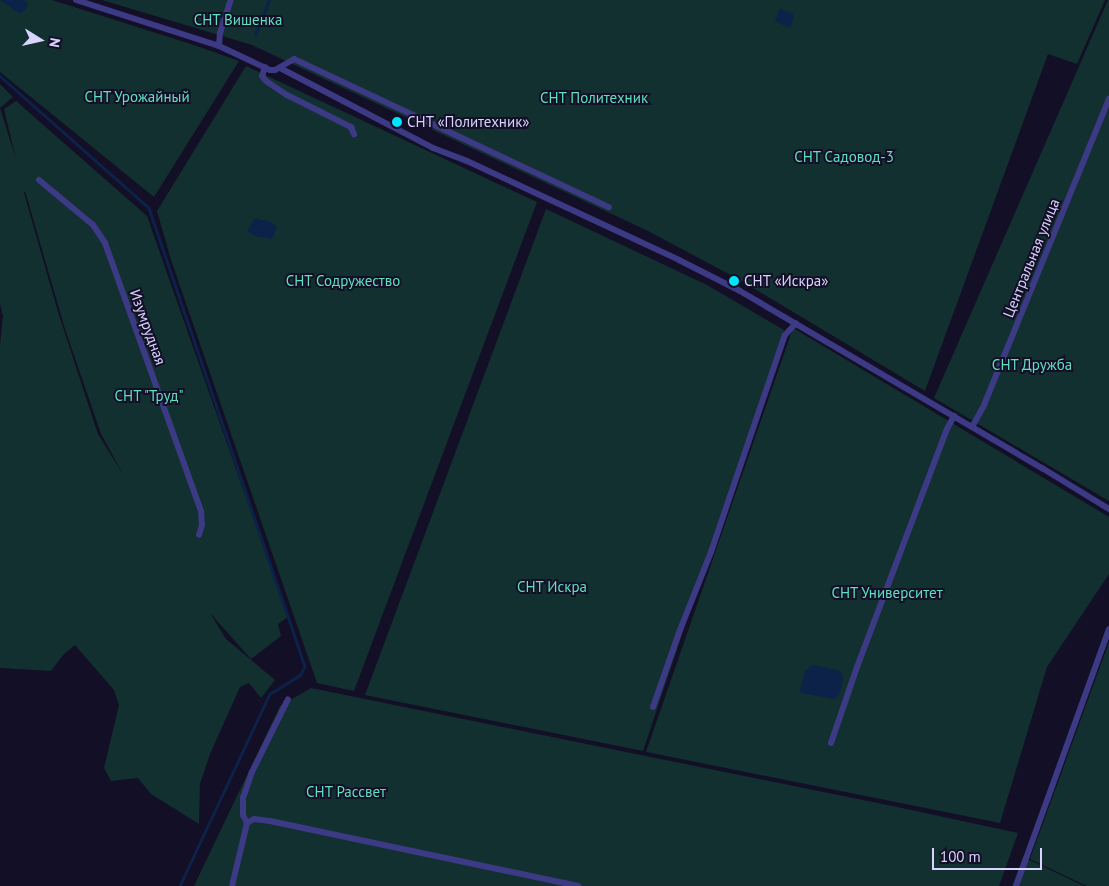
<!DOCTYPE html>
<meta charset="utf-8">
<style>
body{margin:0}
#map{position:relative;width:1109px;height:886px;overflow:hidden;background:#130f26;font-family:"PT Sans",sans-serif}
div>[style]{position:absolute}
.green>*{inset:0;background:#12302f}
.water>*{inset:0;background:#0c2248}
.stream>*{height:2.5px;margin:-1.25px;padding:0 1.25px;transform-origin:1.25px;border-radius:1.25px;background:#0c2248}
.street>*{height:6px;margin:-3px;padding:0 3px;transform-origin:3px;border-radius:3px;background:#3d3a85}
.dots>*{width:14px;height:14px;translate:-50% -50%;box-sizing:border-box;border:2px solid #130f26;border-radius:50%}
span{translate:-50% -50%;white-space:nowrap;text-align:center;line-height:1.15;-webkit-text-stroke:4px #130f26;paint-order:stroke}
.park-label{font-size:15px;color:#5fe0c0}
.poi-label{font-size:15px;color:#d9d4ff}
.left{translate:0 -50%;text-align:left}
.street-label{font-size:15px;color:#d9d4ff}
.north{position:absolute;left:15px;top:15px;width:50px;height:50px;-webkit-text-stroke:4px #130f26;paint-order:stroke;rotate:100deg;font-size:14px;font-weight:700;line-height:20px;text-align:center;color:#d9d4ff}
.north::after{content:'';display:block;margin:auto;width:18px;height:22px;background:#d9d4ff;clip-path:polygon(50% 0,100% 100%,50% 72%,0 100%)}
.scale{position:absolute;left:932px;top:848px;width:110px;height:22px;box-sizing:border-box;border:2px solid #d9d4ff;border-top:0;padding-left:6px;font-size:15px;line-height:18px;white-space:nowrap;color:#d9d4ff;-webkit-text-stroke:4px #130f26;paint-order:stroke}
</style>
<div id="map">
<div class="green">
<div style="clip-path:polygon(0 0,52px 0,197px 46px,239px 61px,154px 197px,0 72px)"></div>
<div style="clip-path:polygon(102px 0,1105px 0,1077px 64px,1048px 54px,925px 391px,740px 280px,648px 231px,252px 45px)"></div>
<div style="clip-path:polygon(1108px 0,1109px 0,1109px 501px,934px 398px)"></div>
<div style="clip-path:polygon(246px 66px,537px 202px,354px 691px,317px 683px,171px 260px,157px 211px)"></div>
<div style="clip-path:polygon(evenodd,0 84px,13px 97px,0 108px,16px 159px,4px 109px,16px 101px,147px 216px,288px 617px,278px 624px,281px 636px,251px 659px,210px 613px,226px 639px,275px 680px,261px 698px,249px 683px,240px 687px,210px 754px,200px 784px,199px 824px,151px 794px,138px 778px,111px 781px,104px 768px,119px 705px,114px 690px,75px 645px,63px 655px,51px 671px,0 668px,0 345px,3px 316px,0 304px,0 84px,25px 191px,65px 329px,101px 434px,124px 476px,98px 434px,58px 312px,24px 193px,25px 191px)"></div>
<div style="clip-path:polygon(546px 209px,707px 285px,784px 330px,643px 751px,365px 695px)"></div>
<div style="clip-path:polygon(793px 328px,1109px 517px,1109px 574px,1047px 667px,1000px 823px,646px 752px)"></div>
<div style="clip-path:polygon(1109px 642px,1109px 886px,1087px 886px,1030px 859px)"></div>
<div style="clip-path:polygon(311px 688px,902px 808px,1018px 833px,999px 886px,194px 886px,280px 706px)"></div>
<div style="clip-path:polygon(1023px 857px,1084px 886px,1012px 886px)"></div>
</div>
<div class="water">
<div style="clip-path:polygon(0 0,23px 0,28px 3px,27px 8px,20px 14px)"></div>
<div style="clip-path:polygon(780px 8px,793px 14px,794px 18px,790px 28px,775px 21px)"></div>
<div style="clip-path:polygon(255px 218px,271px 222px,275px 225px,277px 228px,272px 239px,255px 236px,247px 231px)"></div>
<div style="clip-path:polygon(813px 665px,838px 670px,841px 673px,843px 677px,842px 686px,839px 695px,834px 699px,801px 693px,800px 689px,805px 671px)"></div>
</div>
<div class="stream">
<div style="left:255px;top:35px;width:38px;rotate:-68deg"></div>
<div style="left:0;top:76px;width:199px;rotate:41.5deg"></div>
<div style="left:149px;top:208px;width:484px;rotate:71.2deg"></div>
<div style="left:305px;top:666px;width:10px;rotate:114deg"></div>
<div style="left:301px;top:675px;width:36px;rotate:148deg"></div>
<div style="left:270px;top:694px;width:212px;rotate:115.1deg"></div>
</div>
<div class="street">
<div style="left:76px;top:0;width:150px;rotate:17.8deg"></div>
<div style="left:219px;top:46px;width:56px;rotate:25.2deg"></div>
<div style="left:270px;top:70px;width:5px"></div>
<div style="left:275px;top:70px;width:22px;rotate:-30deg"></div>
<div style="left:294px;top:59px;width:348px;rotate:25.2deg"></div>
<div style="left:219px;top:46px;width:13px;rotate:-86deg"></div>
<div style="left:220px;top:33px;width:35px;rotate:-72deg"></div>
<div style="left:265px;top:67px;width:9px;rotate:108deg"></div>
<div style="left:262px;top:76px;width:6px;rotate:51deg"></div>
<div style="left:266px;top:81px;width:25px;rotate:34deg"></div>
<div style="left:287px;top:95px;width:72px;rotate:26.6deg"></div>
<div style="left:351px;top:127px;width:8px;rotate:67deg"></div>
<div style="left:280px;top:68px;width:173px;rotate:27.6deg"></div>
<div style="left:433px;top:148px;width:36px;rotate:21deg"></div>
<div style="left:467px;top:161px;width:234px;rotate:25deg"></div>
<div style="left:679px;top:260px;width:68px;rotate:26.9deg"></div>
<div style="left:740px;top:291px;width:350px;rotate:30.4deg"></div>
<div style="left:1042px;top:468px;width:79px;rotate:31.5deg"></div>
<div style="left:39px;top:180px;width:70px;rotate:39.8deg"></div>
<div style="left:93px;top:225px;width:22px;rotate:56deg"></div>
<div style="left:105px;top:243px;width:285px;rotate:70.3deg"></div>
<div style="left:201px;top:511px;width:14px;rotate:86deg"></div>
<div style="left:202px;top:525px;width:10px;rotate:107deg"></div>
<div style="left:972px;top:427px;width:25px;rotate:-61deg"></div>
<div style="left:984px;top:405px;width:331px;rotate:-67.8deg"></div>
<div style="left:653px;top:707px;width:82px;rotate:-70.7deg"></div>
<div style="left:680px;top:630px;width:84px;rotate:-68.3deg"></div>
<div style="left:711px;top:552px;width:229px;rotate:-71.2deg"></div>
<div style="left:785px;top:335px;width:16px;rotate:-47deg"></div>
<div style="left:831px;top:743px;width:80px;rotate:-71.1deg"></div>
<div style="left:857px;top:667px;width:254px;rotate:-69.3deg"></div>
<div style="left:947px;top:429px;width:15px;rotate:-62deg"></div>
<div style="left:247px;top:823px;width:8px;rotate:-30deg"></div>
<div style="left:254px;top:819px;width:16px;rotate:7deg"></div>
<div style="left:270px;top:821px;width:315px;rotate:11.9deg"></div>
<div style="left:232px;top:886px;width:65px;rotate:-76.6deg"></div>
<div style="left:247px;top:823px;width:9px;rotate:-117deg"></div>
<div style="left:243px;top:815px;width:17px;rotate:-90deg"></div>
<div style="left:243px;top:798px;width:28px;rotate:-71deg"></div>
<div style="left:252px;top:772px;width:81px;rotate:-63.7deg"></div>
<div style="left:1016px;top:886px;width:273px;rotate:-70.1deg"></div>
</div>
<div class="dots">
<div style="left:397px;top:122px;background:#00e5ff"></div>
<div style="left:734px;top:281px;background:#00e5ff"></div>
</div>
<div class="park-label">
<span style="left:238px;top:20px">СНТ Вишенка</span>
<span style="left:137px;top:97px">СНТ Урожайный</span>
<span style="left:594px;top:98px">СНТ Политехник</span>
<span style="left:844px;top:157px">СНТ Садовод-3</span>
<span style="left:343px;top:281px">СНТ Содружество</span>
<span style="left:1032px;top:365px">СНТ Дружба</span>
<span style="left:149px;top:396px">СНТ "Труд"</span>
<span style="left:552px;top:587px">СНТ Искра</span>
<span style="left:887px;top:593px">СНТ Университет</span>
<span style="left:346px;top:792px">СНТ Рассвет</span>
</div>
<div class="poi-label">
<span class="left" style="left:407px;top:122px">СНТ «Политехник»</span>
<span class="left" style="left:744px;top:281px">СНТ «Искра»</span>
</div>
<div class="street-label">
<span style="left:1031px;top:258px;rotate:-68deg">Центральная улица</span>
<span style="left:148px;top:327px;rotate:70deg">Изумрудная</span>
</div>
<div class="north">N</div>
<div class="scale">100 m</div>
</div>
